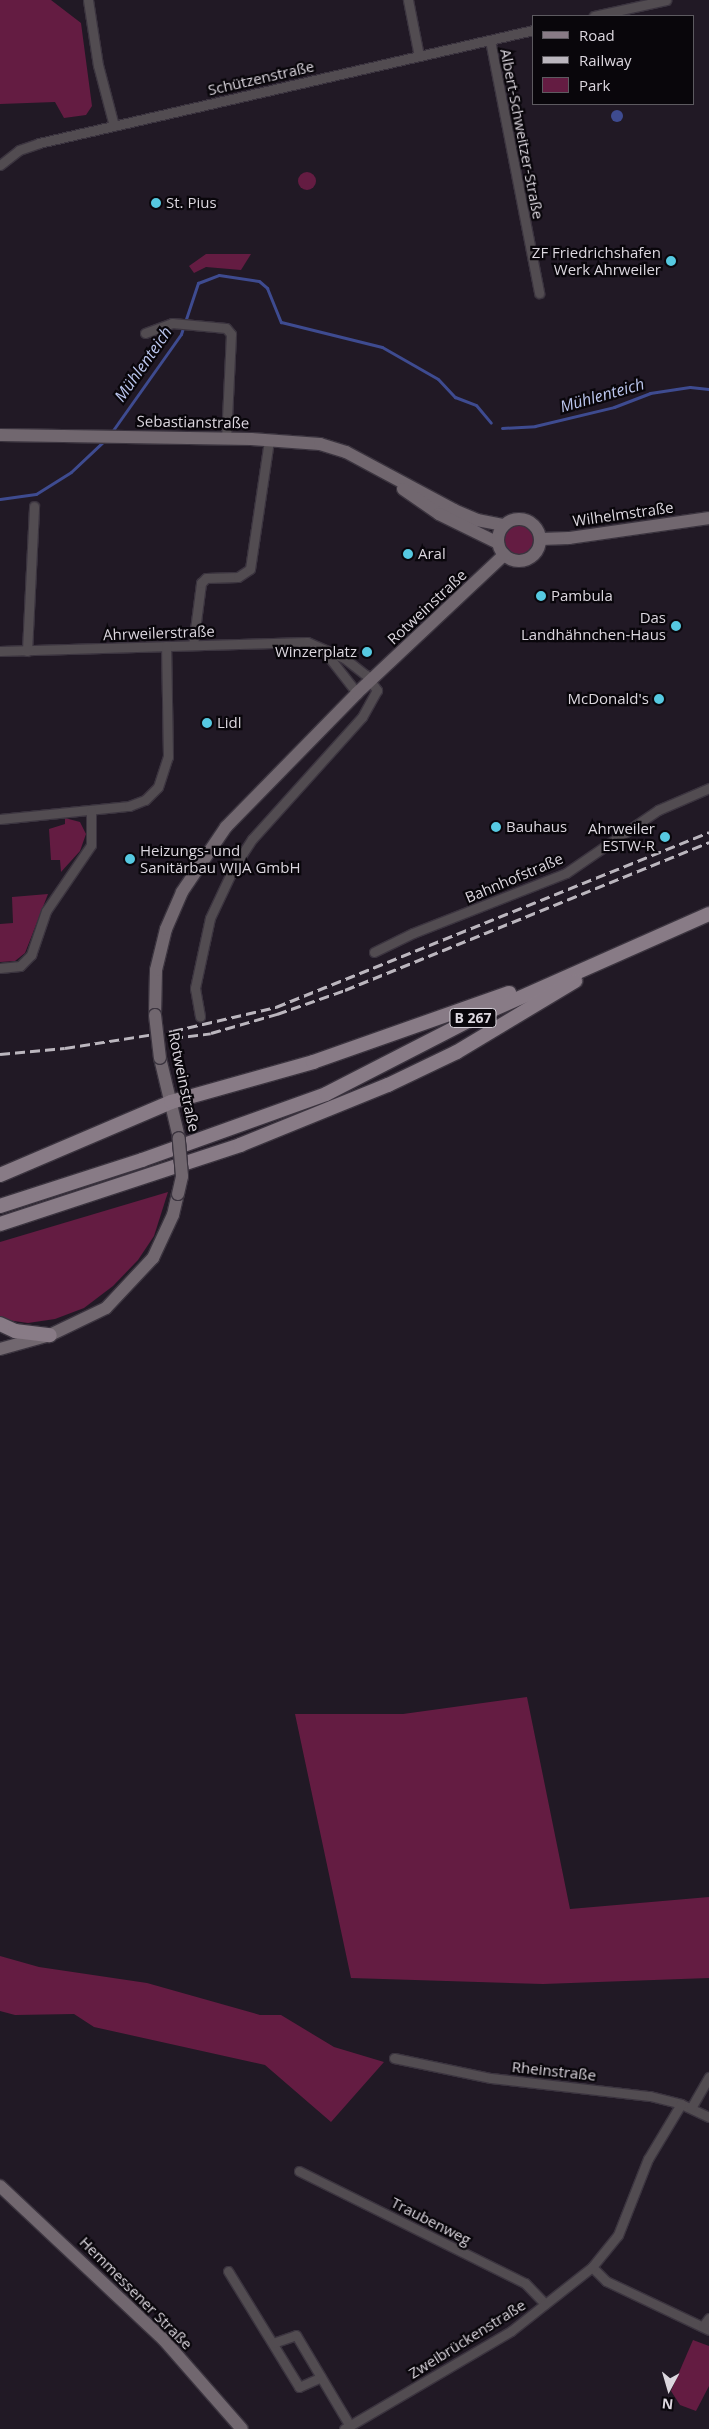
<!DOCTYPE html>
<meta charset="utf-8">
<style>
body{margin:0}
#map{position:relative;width:709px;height:2429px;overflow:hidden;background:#211925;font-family:"Open Sans",sans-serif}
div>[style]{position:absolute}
.green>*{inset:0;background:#641c42}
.round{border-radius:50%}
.water>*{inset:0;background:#3e4b90}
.stream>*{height:3px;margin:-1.5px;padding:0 1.5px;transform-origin:1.5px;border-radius:1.5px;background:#3e4b90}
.roads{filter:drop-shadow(1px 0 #3b343f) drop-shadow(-1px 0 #3b343f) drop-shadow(0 1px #3b343f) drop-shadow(0 -1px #3b343f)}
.street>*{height:9px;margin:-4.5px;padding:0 4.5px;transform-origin:4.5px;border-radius:4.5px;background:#524c51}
.secondary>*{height:12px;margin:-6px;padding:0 6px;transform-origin:6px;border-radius:6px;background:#71676f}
.secondary>.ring{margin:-6px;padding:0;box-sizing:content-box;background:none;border:12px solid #71676f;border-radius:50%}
.primary>*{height:14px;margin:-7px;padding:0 7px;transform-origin:7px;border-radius:7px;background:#887b86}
.rail>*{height:3px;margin-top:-1.5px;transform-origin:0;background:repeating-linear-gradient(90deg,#bbb6be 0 10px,transparent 0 15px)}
.bridges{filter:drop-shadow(1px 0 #3b343f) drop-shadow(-1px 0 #3b343f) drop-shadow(0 1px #3b343f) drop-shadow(0 -1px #3b343f)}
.secondary-bridge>*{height:12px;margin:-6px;padding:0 6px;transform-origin:6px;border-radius:6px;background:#71676f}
.dots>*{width:14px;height:14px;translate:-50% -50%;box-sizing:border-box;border:2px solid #09060b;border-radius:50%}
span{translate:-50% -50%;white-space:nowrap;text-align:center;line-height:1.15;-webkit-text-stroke:4.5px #09060b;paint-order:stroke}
.shield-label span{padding:1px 4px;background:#09060b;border:1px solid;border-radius:4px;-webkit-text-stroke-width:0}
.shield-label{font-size:14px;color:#dcd7df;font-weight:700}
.street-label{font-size:15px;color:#dcd7df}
.poi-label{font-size:15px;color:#dcd7df}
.left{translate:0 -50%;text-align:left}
.right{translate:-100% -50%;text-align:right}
.water-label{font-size:16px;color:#bbc6ee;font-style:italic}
.legend{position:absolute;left:532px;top:15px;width:162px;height:90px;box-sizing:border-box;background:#09060b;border:1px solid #5d5a60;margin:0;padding:6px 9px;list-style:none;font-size:15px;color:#dcd7df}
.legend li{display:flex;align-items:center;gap:10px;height:25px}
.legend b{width:25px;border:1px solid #5d5a60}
.north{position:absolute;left:644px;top:2364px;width:50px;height:50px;-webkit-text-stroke:4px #09060b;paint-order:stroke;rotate:186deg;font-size:14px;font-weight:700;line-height:20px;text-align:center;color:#dcd7df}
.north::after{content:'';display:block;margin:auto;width:18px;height:22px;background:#dcd7df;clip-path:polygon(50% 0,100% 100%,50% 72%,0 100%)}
</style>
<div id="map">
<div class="green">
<div style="clip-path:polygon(0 0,51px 0,81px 23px,92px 106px,86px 115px,64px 118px,55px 102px,0 104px)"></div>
<div class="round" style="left:298px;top:172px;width:18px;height:18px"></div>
<div style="clip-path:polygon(206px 254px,251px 254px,241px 270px,206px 267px,194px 273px,189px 266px)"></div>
<div class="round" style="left:503px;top:523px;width:34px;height:34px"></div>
<div style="clip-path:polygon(65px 818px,80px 822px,86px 834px,80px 851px,61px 872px,60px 860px,51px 860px,49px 829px,65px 824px)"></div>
<div style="clip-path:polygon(48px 894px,25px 953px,15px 961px,0 962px,0 924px,13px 923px,12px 897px)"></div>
<div style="clip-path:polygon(168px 1192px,154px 1236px,138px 1260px,113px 1286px,84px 1308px,55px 1319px,28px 1323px,0 1319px,0 1242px)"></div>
<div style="clip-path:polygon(527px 1697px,570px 1909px,709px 1897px,709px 1978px,543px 1984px,351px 1978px,295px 1714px,403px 1714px)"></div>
<div style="clip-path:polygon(0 1956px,39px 1967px,147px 1983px,260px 2015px,281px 2015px,334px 2047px,384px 2062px,331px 2122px,265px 2065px,94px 2027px,74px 2014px,15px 2015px,0 2011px)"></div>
<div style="clip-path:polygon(693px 2340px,709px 2346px,709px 2386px,696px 2411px,680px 2405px,671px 2391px)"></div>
</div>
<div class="water">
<div class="round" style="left:611px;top:110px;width:12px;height:12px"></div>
</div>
<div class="stream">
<div style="left:502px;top:428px;width:33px;rotate:-3deg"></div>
<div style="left:535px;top:426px;width:81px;rotate:-13.5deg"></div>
<div style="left:614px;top:407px;width:39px;rotate:-21deg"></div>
<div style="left:650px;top:393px;width:40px;rotate:-8.5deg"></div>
<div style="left:690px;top:387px;width:19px;rotate:6deg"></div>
<div style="left:111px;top:433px;width:121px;rotate:-54.7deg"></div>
<div style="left:181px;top:334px;width:54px;rotate:-71.6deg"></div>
<div style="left:198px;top:283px;width:22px;rotate:-21deg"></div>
<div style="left:219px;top:275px;width:40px;rotate:8.5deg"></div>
<div style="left:259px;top:281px;width:11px;rotate:41deg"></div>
<div style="left:267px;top:288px;width:37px;rotate:68deg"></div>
<div style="left:281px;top:322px;width:104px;rotate:13.9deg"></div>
<div style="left:382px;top:347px;width:64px;rotate:29.7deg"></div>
<div style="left:438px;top:379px;width:25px;rotate:47deg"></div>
<div style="left:455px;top:397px;width:22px;rotate:21deg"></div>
<div style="left:476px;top:405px;width:23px;rotate:50deg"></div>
<div style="left:0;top:499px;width:36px;rotate:-8deg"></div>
<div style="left:36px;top:494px;width:41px;rotate:-32.2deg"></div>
<div style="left:71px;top:472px;width:45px;rotate:-43.2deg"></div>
</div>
<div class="roads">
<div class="street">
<div style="left:88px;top:0;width:66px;rotate:81.3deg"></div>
<div style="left:98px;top:65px;width:63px;rotate:75.3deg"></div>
<div style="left:408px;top:0;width:57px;rotate:78.9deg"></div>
<div style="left:594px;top:16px;width:74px;rotate:-12.5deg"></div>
<div style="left:490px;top:40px;width:258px;rotate:79deg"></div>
<div style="left:0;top:165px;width:24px;rotate:-38deg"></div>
<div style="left:19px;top:150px;width:21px;rotate:-19deg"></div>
<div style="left:39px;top:143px;width:507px;rotate:-12.88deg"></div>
<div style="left:145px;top:333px;width:29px;rotate:-20deg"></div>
<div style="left:172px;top:323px;width:54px;rotate:5.3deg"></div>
<div style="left:226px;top:328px;width:8px;rotate:50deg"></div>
<div style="left:231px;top:334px;width:105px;rotate:92.7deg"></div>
<div style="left:193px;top:645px;width:63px;rotate:-82.6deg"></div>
<div style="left:201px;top:583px;width:7px;rotate:-45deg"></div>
<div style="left:206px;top:578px;width:32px;rotate:-2deg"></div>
<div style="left:238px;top:577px;width:14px;rotate:-34deg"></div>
<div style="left:250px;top:569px;width:130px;rotate:-81.6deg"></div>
<div style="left:0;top:651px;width:307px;rotate:-1.7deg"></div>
<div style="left:307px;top:642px;width:40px;rotate:23.4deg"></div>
<div style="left:344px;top:658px;width:28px;rotate:38deg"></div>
<div style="left:366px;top:675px;width:19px;rotate:54deg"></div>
<div style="left:377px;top:690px;width:31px;rotate:119deg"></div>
<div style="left:362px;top:717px;width:164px;rotate:132deg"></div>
<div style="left:252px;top:839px;width:33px;rotate:123deg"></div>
<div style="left:234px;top:867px;width:56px;rotate:115.2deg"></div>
<div style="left:210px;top:918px;width:72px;rotate:102.1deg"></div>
<div style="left:195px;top:988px;width:29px;rotate:80deg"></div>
<div style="left:27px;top:651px;width:145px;rotate:-87.2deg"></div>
<div style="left:325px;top:652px;width:52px;rotate:52deg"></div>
<div style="left:0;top:819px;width:130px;rotate:-5.8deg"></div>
<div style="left:129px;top:806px;width:17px;rotate:-21deg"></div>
<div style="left:145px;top:800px;width:18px;rotate:-45deg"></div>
<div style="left:158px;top:787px;width:32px;rotate:-72deg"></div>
<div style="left:168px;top:757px;width:111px;rotate:-91deg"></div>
<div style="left:374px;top:952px;width:43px;rotate:-26deg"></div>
<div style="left:413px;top:933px;width:164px;rotate:-21.4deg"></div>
<div style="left:566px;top:873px;width:112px;rotate:-34.4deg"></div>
<div style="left:658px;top:810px;width:56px;rotate:-23.3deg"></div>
<div style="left:0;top:968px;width:20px;rotate:-6deg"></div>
<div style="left:20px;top:966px;width:16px;rotate:-45deg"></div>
<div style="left:31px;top:955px;width:46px;rotate:-71.2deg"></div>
<div style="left:46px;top:911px;width:80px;rotate:-55.7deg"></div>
<div style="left:91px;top:845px;width:34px;rotate:-90deg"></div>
<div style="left:394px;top:2058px;width:99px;rotate:11.7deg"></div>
<div style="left:491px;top:2078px;width:160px;rotate:6.5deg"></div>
<div style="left:650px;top:2096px;width:32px;rotate:14deg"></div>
<div style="left:681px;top:2104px;width:31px;rotate:25deg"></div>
<div style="left:691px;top:2108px;width:36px;rotate:-60deg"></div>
<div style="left:299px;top:2171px;width:252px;rotate:26.4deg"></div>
<div style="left:525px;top:2283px;width:29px;rotate:46deg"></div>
<div style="left:592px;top:2267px;width:20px;rotate:45deg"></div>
<div style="left:606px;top:2281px;width:114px;rotate:25.4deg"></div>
<div style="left:228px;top:2271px;width:136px;rotate:58.5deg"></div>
<div style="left:299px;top:2387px;width:24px;rotate:-24deg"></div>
<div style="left:703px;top:2326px;width:10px;rotate:-53deg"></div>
<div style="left:273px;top:2343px;width:24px;rotate:-19deg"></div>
<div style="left:296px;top:2335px;width:106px;rotate:59.3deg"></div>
<div style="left:344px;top:2429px;width:194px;rotate:-30.4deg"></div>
<div style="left:511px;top:2331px;width:103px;rotate:-38.3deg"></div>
<div style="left:592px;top:2267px;width:41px;rotate:-50.9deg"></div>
<div style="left:618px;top:2235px;width:82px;rotate:-68.5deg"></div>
<div style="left:648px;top:2159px;width:64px;rotate:-59deg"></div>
</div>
<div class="secondary">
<div style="left:0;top:435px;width:251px;rotate:0.9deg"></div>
<div style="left:251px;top:439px;width:69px;rotate:4.1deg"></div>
<div style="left:320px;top:444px;width:27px;rotate:17deg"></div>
<div style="left:346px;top:452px;width:123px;rotate:28.2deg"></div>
<div style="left:454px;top:510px;width:25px;rotate:23deg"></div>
<div style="left:477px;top:520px;width:26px;rotate:11deg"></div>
<div style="left:403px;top:489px;width:44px;rotate:34.8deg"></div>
<div style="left:439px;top:514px;width:66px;rotate:26.2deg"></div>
<div class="ring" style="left:498px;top:519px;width:30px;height:30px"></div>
<div style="left:541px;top:539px;width:28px;rotate:-2deg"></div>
<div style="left:569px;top:538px;width:141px;rotate:-8.1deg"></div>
<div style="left:155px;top:1015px;width:45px;rotate:-88.7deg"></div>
<div style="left:156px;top:970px;width:42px;rotate:-76.3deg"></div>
<div style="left:166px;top:929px;width:40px;rotate:-66.6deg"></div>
<div style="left:182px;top:892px;width:78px;rotate:-55.9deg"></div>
<div style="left:226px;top:827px;width:187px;rotate:-45.6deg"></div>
<div style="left:357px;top:693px;width:202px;rotate:-43.2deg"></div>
<div style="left:160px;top:1058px;width:82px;rotate:76.6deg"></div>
<div style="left:0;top:1349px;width:52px;rotate:-15.6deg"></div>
<div style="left:50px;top:1335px;width:62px;rotate:-25.7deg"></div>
<div style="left:106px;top:1308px;width:69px;rotate:-46.8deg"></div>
<div style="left:153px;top:1258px;width:47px;rotate:-65.1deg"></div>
<div style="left:173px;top:1215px;width:22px;rotate:-77deg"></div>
<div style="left:0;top:2186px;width:225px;rotate:43.2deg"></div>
<div style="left:164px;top:2340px;width:118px;rotate:48.8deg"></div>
</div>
<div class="primary">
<div style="left:0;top:1175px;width:186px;rotate:-23.1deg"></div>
<div style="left:171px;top:1102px;width:148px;rotate:-15.7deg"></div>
<div style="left:313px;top:1062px;width:208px;rotate:-19.4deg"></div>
<div style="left:0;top:1206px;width:149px;rotate:-17.9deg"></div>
<div style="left:142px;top:1160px;width:195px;rotate:-19.7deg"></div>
<div style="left:326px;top:1094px;width:166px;rotate:-27.2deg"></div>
<div style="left:474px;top:1018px;width:257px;rotate:-23.9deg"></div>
<div style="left:0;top:1224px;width:253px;rotate:-18.2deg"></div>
<div style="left:240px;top:1145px;width:160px;rotate:-22.1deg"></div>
<div style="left:388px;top:1085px;width:76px;rotate:-25.6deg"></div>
<div style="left:457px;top:1052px;width:138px;rotate:-31deg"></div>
<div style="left:0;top:1324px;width:17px;rotate:25deg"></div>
<div style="left:15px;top:1331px;width:35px;rotate:7deg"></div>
</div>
</div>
<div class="rail">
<div style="left:173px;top:1038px;width:38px;rotate:-7deg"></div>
<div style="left:211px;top:1033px;width:69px;rotate:-16.1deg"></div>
<div style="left:277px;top:1014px;width:72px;rotate:-19.4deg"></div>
<div style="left:345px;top:990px;width:393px;rotate:-22.1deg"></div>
<div style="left:0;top:1054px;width:65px;rotate:-5.3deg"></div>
<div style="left:65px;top:1048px;width:109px;rotate:-8.9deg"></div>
<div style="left:173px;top:1031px;width:106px;rotate:-13.1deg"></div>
<div style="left:276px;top:1007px;width:467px;rotate:-22deg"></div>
</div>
<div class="bridges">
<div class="secondary-bridge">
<div style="left:155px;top:1015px;width:43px;rotate:83.4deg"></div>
<div style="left:178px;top:1194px;width:18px;rotate:-77deg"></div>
<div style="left:182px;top:1176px;width:38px;rotate:-95deg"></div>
</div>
</div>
<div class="dots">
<div style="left:156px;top:203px;background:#56c9e1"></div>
<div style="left:671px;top:261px;background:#56c9e1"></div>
<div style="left:408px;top:554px;background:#56c9e1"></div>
<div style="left:541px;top:596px;background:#56c9e1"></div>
<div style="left:676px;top:626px;background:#56c9e1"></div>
<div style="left:367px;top:652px;background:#56c9e1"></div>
<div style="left:659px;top:699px;background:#56c9e1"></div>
<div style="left:207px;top:723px;background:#56c9e1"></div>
<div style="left:496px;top:827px;background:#56c9e1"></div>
<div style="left:665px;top:837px;background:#56c9e1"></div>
<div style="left:130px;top:859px;background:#56c9e1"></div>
</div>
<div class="shield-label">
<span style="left:473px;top:1018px">B 267</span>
</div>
<div class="street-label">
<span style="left:261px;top:78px;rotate:-13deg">Schützenstraße</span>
<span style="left:522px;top:134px;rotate:79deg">Albert-Schweitzer-Straße</span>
<span style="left:193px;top:422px;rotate:1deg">Sebastianstraße</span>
<span style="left:623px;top:514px;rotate:-8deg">Wilhelmstraße</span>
<span style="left:427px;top:607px;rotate:-43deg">Rotweinstraße</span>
<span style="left:159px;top:633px;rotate:-2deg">Ahrweilerstraße</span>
<span style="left:514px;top:878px;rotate:-23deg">Bahnhofstraße</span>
<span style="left:184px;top:1082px;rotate:78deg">Rotweinstraße</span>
<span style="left:554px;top:2071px;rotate:6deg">Rheinstraße</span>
<span style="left:431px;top:2221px;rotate:27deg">Traubenweg</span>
<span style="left:136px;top:2293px;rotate:45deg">Hemmessener Straße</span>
<span style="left:467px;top:2339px;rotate:-32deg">Zweibrückenstraße</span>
</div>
<div class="poi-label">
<span class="left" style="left:166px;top:203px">St. Pius</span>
<span class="right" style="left:661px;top:261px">ZF Friedrichshafen<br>Werk Ahrweiler</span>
<span class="left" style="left:418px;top:554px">Aral</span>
<span class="left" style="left:551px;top:596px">Pambula</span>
<span class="right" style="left:666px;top:626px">Das<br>Landhähnchen-Haus</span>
<span class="right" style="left:357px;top:652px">Winzerplatz</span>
<span class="right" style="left:649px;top:699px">McDonald's</span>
<span class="left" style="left:217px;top:723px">Lidl</span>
<span class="left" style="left:506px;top:827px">Bauhaus</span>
<span class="right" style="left:655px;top:837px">Ahrweiler<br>ESTW-R</span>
<span class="left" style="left:140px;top:859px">Heizungs- und<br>Sanitärbau WIJA GmbH</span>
</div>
<div class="water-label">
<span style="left:143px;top:364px;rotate:-55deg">Mühlenteich</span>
<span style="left:602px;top:395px;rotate:-16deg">Mühlenteich</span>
</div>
<ul class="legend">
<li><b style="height:6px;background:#887b86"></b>Road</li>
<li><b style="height:6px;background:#bbb6be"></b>Railway</li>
<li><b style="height:14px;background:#641c42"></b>Park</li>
</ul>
<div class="north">N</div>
</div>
